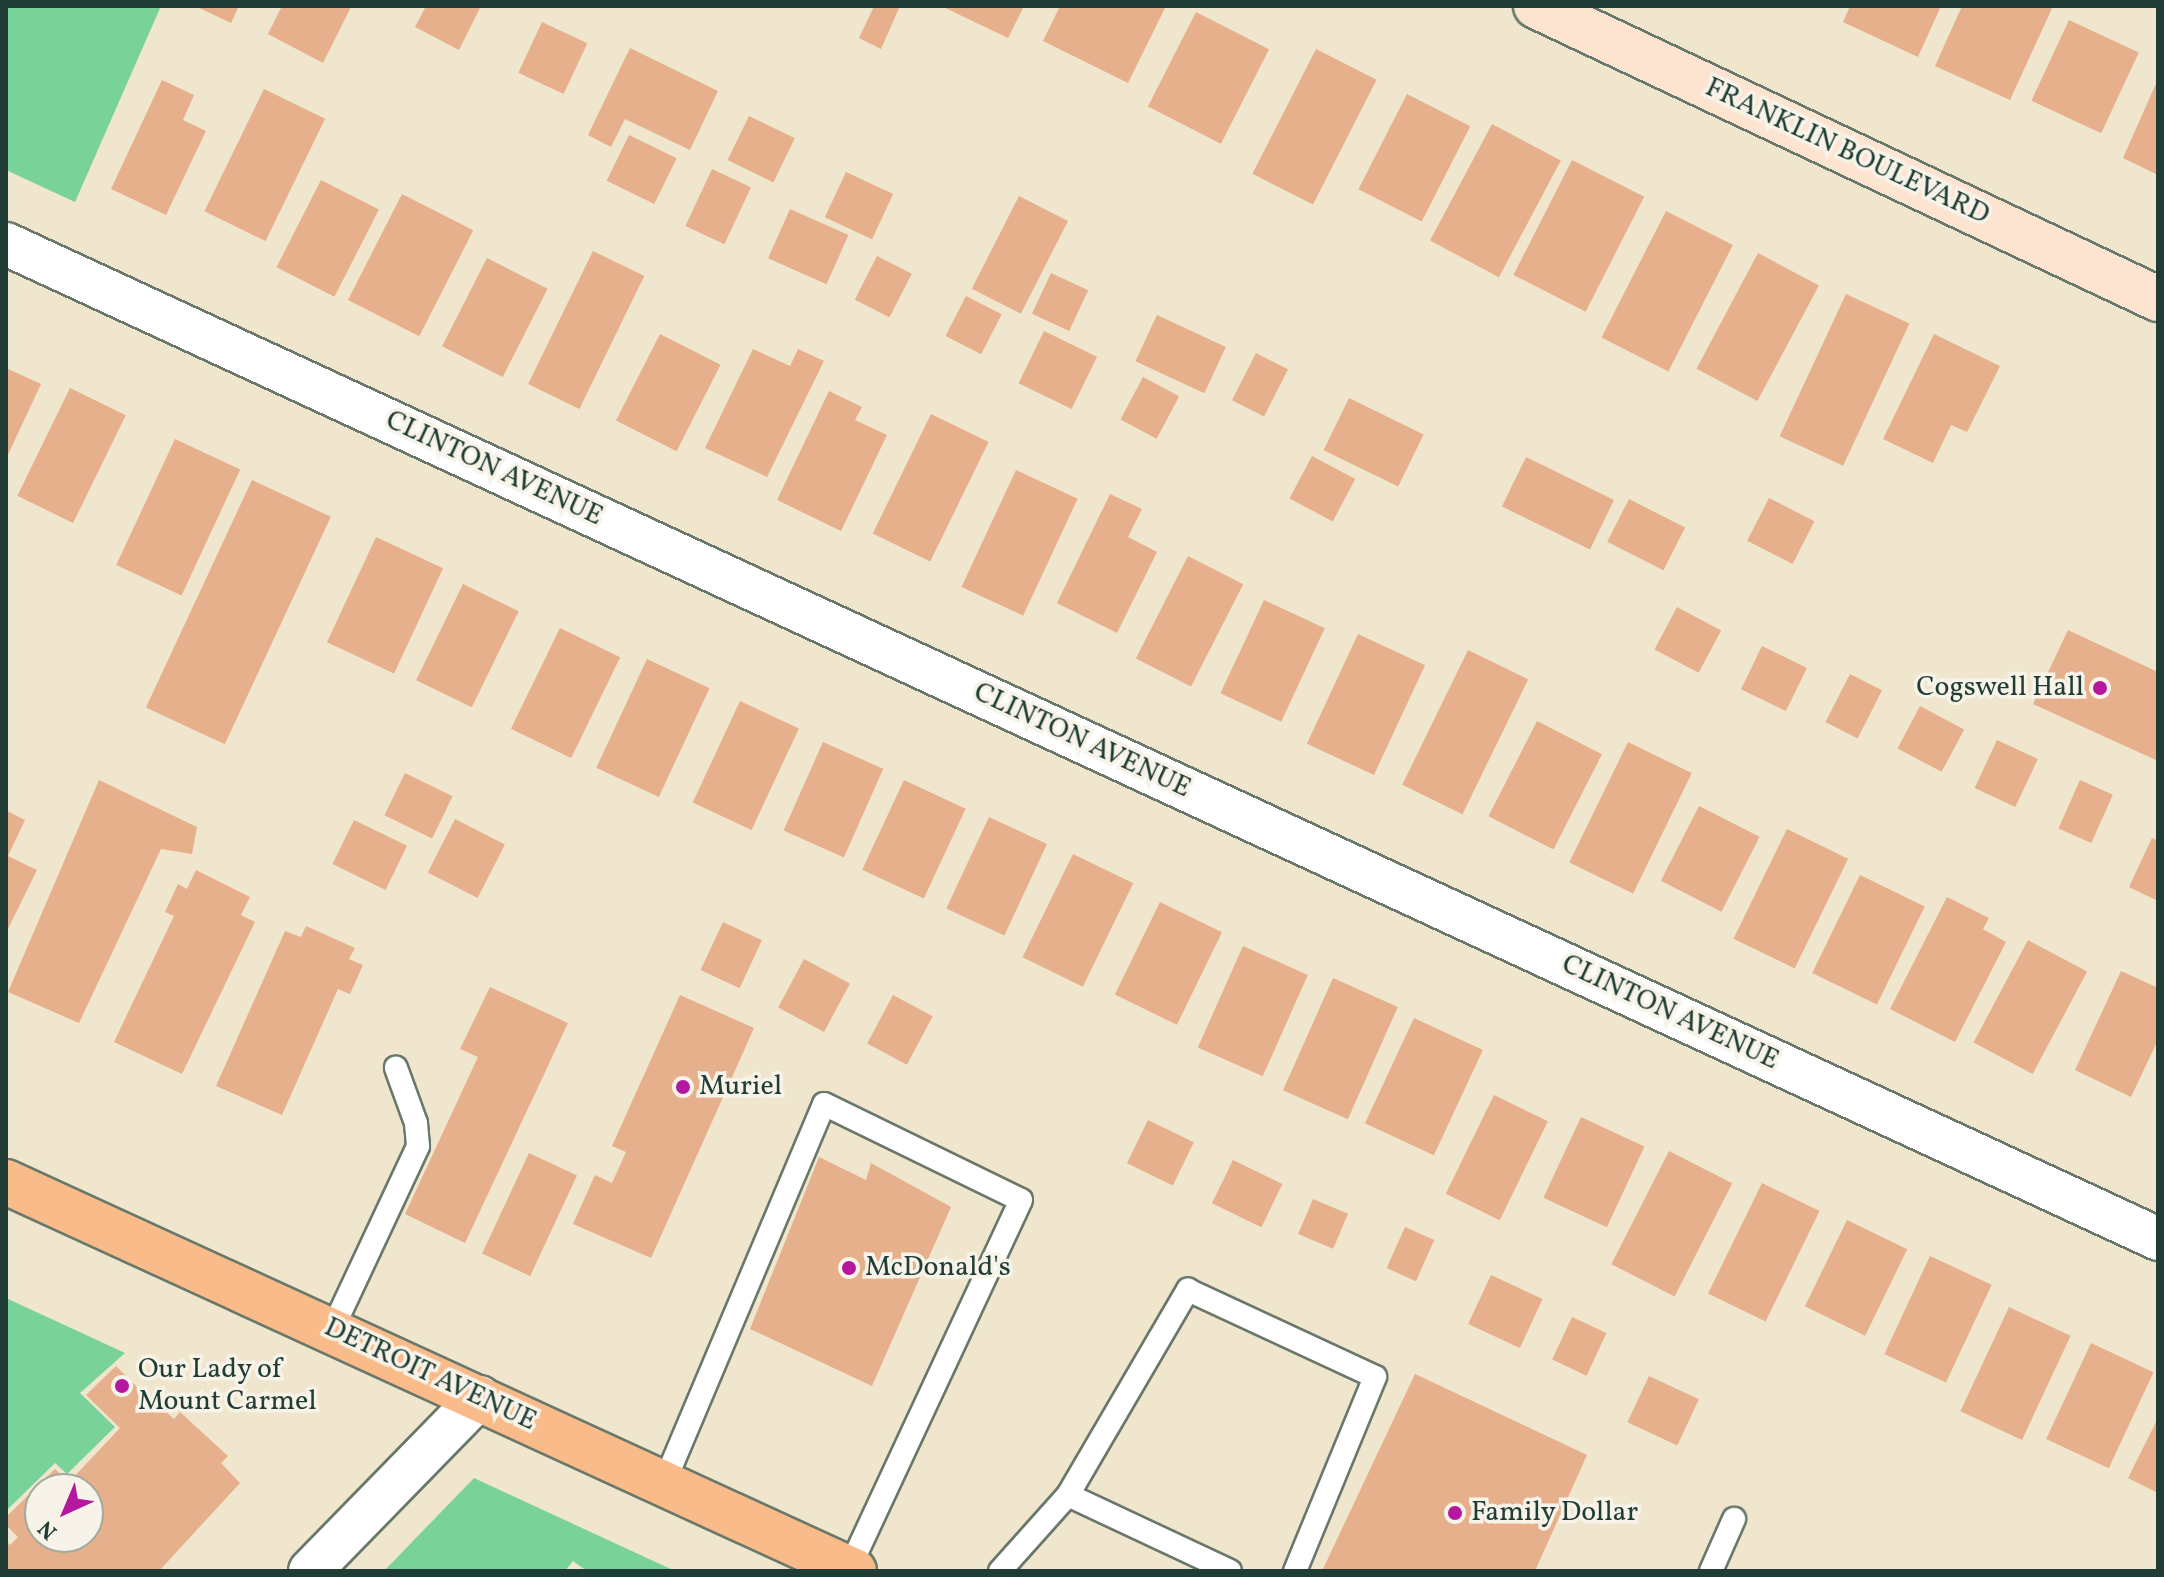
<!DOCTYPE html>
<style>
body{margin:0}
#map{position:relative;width:2164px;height:1577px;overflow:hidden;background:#f0e6cd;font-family:Vollkorn,serif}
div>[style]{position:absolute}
.green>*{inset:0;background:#78d299}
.building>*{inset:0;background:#e5b08b;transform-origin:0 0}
.roads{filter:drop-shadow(2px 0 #68786a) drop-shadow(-2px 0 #68786a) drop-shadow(0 2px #68786a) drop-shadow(0 -2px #68786a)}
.lane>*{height:22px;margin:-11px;padding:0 11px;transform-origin:11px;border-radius:11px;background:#fff}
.street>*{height:42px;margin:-21px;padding:0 21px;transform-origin:21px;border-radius:21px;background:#fff}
.secondary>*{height:44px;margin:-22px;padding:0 22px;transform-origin:22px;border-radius:22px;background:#fde4d1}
.primary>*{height:44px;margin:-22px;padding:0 22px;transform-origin:22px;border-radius:22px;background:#fabb8b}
.dots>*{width:22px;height:22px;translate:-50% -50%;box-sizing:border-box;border:4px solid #f7f3e8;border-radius:50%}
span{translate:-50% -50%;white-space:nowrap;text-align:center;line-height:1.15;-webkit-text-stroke:7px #f7f3e8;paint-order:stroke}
.street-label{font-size:28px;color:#1f3d34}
.poi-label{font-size:28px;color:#1f3d34}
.right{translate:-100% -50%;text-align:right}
.left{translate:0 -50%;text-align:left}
.frame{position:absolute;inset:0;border:8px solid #1f3d34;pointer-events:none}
.north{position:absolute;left:24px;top:1473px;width:80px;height:80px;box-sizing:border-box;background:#f7f3e8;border:2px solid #a1aaa0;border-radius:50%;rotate:224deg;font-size:22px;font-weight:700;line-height:32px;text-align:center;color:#1f3d34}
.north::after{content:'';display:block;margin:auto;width:28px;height:36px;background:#b5179e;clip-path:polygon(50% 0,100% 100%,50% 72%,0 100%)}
</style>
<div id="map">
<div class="green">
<div style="clip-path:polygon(6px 6px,161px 6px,75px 202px,6px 170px)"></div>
<div style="clip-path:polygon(6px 1298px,125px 1353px,80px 1393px,115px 1427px,67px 1474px,55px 1463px,6px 1511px)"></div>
<div style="clip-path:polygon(474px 1478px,595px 1534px,675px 1571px,587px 1571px,573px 1561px,565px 1571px,384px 1571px)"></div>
</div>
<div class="building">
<div style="clip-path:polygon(195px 6px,239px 6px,231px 23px)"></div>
<div style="clip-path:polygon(282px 6px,351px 7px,323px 63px,268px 34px)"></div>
<div style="clip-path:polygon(426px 6px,481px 6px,459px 50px,415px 27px)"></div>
<div style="clip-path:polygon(874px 6px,900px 6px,881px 49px,859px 38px)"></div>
<div style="clip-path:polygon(941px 6px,1024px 6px,1008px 38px)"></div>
<div style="clip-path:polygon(1060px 6px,1166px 6px,1128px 83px,1043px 41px)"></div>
<div style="clip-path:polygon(1850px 6px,1941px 6px,1918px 57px,1843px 22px)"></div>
<div style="clip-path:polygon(1962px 6px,2053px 6px,2010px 100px,1935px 66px)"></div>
<div style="left:1196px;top:12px;width:82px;height:106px;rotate:27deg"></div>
<div style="left:2069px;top:20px;width:77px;height:89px;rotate:25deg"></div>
<div style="left:542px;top:22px;width:50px;height:56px;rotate:25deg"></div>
<div style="clip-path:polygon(630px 48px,718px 91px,690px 150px,625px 119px,611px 147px,588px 135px)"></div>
<div style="left:1316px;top:49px;width:68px;height:140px;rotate:27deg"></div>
<div style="clip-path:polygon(2158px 79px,2158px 175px,2123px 158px)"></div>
<div style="clip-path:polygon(162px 80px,194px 95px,183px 120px,206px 131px,166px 215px,111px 189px)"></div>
<div style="left:264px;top:89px;width:68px;height:136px;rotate:26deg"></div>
<div style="left:1407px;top:94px;width:71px;height:107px;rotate:27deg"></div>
<div style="left:749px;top:116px;width:51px;height:49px;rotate:26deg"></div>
<div style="left:1492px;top:124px;width:78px;height:132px;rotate:28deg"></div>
<div style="left:629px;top:135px;width:53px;height:51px;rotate:26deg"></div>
<div style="left:1572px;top:160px;width:81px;height:129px;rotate:27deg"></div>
<div style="left:712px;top:169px;width:43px;height:63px;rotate:25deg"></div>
<div style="left:846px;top:172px;width:52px;height:50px;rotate:25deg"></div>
<div style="left:321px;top:180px;width:65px;height:98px;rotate:27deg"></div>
<div style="left:402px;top:194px;width:80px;height:119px;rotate:27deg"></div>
<div style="left:1019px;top:196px;width:55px;height:104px;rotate:27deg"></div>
<div style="left:790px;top:209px;width:64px;height:54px;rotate:24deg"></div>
<div style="left:1666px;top:211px;width:75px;height:142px;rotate:27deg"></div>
<div style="left:593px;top:251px;width:57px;height:148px;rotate:26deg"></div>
<div style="left:1758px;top:253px;width:69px;height:131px;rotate:28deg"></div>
<div style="left:877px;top:256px;width:39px;height:49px;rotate:27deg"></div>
<div style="left:487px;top:258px;width:68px;height:99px;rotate:27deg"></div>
<div style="left:1051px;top:273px;width:41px;height:45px;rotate:25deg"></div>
<div style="left:1846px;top:294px;width:70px;height:157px;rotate:25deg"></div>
<div style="left:966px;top:296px;width:40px;height:45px;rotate:27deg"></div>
<div style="left:1157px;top:315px;width:76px;height:51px;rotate:25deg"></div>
<div style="left:1044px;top:331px;width:59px;height:58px;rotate:26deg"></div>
<div style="left:660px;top:334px;width:68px;height:97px;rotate:27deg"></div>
<div style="clip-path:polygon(1934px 334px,2000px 366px,1967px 432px,1951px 425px,1933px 463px,1883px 439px)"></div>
<div style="clip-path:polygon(753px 349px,790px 366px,798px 349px,824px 361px,767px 477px,705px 448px)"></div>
<div style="left:1256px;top:353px;width:36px;height:53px;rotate:27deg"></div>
<div style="clip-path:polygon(6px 368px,41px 384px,6px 459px)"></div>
<div style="left:1143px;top:377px;width:41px;height:48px;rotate:28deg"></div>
<div style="left:70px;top:388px;width:62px;height:120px;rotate:26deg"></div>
<div style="clip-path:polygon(829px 391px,862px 407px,855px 420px,887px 435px,841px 531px,777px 500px)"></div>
<div style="left:1349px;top:398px;width:83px;height:58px;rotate:26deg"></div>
<div style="left:931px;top:414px;width:64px;height:133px;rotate:26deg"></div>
<div style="left:175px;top:439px;width:72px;height:139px;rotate:25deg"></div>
<div style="left:1312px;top:456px;width:49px;height:48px;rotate:28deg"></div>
<div style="left:1526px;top:457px;width:98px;height:55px;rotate:26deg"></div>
<div style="left:1016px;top:470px;width:68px;height:129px;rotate:25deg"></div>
<div style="left:252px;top:480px;width:87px;height:251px;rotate:25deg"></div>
<div style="clip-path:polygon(1110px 494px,1142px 509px,1128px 537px,1157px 552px,1117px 633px,1057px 603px)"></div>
<div style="left:1769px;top:498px;width:51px;height:48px;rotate:27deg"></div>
<div style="left:1629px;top:499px;width:63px;height:48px;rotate:27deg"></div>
<div style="left:376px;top:537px;width:74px;height:116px;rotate:25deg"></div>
<div style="left:1188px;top:556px;width:62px;height:115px;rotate:27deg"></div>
<div style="left:463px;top:584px;width:62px;height:107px;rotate:26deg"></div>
<div style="left:1264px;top:600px;width:67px;height:103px;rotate:25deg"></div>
<div style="left:1677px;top:607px;width:50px;height:48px;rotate:28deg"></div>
<div style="left:560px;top:628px;width:67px;height:112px;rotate:26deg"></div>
<div style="clip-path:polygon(2068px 630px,2158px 672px,2158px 761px,2033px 704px)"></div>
<div style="left:1358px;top:634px;width:74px;height:121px;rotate:25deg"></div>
<div style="left:1762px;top:646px;width:50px;height:48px;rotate:26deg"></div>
<div style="left:1468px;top:650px;width:67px;height:150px;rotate:26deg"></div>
<div style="left:647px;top:659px;width:69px;height:120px;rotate:25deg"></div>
<div style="left:1850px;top:674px;width:36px;height:54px;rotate:27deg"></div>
<div style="left:740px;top:701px;width:65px;height:112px;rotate:25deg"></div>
<div style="left:1920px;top:706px;width:50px;height:48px;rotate:28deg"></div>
<div style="left:1537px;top:721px;width:73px;height:107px;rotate:27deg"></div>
<div style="left:1997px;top:740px;width:45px;height:53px;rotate:25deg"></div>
<div style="left:823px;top:742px;width:66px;height:97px;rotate:24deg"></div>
<div style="left:1628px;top:742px;width:71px;height:134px;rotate:26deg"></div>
<div style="left:405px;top:773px;width:53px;height:47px;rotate:26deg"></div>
<div style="clip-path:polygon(99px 780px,197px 827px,192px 854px,161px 849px,79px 1023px,8px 992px)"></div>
<div style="left:904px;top:780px;width:68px;height:99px;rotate:25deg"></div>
<div style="left:2080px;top:780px;width:36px;height:53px;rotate:24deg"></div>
<div style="left:1699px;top:806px;width:68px;height:84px;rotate:27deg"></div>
<div style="clip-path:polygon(7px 811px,25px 820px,8px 856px,37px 870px,6px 933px)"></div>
<div style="left:989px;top:817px;width:64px;height:101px;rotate:25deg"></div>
<div style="left:455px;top:819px;width:56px;height:60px;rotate:27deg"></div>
<div style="left:354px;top:820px;width:59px;height:49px;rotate:26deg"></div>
<div style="left:1787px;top:829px;width:68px;height:122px;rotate:26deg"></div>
<div style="clip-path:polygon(2152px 838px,2158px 841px,2158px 901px,2129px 887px)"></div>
<div style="left:1073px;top:854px;width:67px;height:115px;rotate:26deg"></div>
<div style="clip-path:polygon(196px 870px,250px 897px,241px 915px,255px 922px,182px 1074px,114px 1042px,174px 916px,165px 912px,178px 884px,187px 889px)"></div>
<div style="left:1860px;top:875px;width:72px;height:109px;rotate:26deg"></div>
<div style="clip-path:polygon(1947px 897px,1989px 918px,1983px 929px,2006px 942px,1955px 1042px,1890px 1009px)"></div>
<div style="left:1160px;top:902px;width:69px;height:103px;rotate:26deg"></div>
<div style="left:723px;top:922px;width:43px;height:53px;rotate:25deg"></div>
<div style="clip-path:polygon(306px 926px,355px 948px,349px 959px,363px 965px,350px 994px,338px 989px,282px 1115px,216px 1086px,285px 931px,301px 937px)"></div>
<div style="left:2028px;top:940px;width:67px;height:116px;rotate:28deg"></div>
<div style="left:1243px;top:946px;width:71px;height:111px;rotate:24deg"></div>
<div style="left:804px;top:959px;width:52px;height:55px;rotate:28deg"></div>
<div style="clip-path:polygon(2121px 971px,2158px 988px,2158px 1040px,2131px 1097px,2075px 1070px)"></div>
<div style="left:1333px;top:978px;width:71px;height:123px;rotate:24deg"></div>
<div style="clip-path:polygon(490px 987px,568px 1023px,465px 1243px,405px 1214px,478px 1057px,460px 1049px)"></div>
<div style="clip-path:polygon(680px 995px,754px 1028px,651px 1258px,573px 1224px,595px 1175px,612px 1183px,626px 1152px,612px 1146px)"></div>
<div style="left:893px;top:995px;width:45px;height:55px;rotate:28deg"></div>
<div style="left:1414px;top:1018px;width:76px;height:116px;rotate:25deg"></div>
<div style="left:1494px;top:1095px;width:60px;height:110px;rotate:26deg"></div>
<div style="left:1581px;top:1117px;width:70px;height:89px;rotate:25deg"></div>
<div style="left:1148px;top:1120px;width:51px;height:48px;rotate:26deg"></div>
<div style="left:1669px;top:1151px;width:71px;height:127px;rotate:27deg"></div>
<div style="left:529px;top:1153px;width:53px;height:111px;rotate:25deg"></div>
<div style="clip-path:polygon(819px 1157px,866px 1180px,871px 1163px,951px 1207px,872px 1386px,750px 1329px)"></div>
<div style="left:1233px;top:1160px;width:55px;height:48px;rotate:26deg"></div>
<div style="left:1762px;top:1183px;width:64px;height:123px;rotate:26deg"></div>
<div style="left:1313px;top:1199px;width:38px;height:38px;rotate:23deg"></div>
<div style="left:1847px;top:1220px;width:67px;height:96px;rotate:26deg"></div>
<div style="left:1405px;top:1227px;width:32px;height:45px;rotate:24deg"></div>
<div style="left:1930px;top:1256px;width:68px;height:108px;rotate:25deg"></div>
<div style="left:1491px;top:1275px;width:57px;height:54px;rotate:25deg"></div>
<div style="left:2009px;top:1307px;width:68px;height:115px;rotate:25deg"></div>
<div style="left:1572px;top:1317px;width:38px;height:47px;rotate:25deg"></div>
<div style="left:2091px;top:1343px;width:69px;height:106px;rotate:25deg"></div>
<div style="clip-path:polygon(evenodd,116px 1366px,147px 1397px,142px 1401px,148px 1406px,154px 1401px,174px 1419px,180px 1412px,228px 1456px,221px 1463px,240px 1483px,159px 1571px,6px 1571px,6px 1541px,10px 1545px,18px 1537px,6px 1525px,6px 1517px,55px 1469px,69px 1482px,120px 1428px,86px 1395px,116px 1366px,40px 1489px,88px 1489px,88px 1537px,40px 1537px,40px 1489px)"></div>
<div style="clip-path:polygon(1415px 1374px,1587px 1455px,1535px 1571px,1322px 1571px)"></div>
<div style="left:1649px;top:1376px;width:55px;height:51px;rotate:25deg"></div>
<div style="clip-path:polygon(2158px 1418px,2158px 1493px,2128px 1478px)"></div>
</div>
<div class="roads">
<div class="lane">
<div style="left:332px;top:1330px;width:203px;rotate:-64.9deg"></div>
<div style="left:418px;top:1146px;width:23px;rotate:-95deg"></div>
<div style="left:416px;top:1123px;width:59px;rotate:-110deg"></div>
<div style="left:664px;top:1483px;width:411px;rotate:-67.1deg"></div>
<div style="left:824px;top:1104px;width:219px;rotate:26deg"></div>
<div style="left:1021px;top:1200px;width:407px;rotate:115deg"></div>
<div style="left:1000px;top:1571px;width:102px;rotate:-48.2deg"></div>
<div style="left:1230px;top:1571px;width:179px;rotate:-154.9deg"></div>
<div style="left:1068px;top:1495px;width:238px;rotate:-59.7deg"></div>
<div style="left:1188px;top:1290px;width:206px;rotate:24.9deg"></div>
<div style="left:1375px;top:1377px;width:210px;rotate:112.4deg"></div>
<div style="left:1711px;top:1571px;width:57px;rotate:-66.1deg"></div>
</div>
<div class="street">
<div style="left:6px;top:244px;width:2371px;rotate:24.81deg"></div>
<div style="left:310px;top:1571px;width:243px;rotate:-45.7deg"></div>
</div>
<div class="secondary">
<div style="left:1536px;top:6px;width:688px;rotate:25.22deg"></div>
</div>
<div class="primary">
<div style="left:6px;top:1182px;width:933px;rotate:24.64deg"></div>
</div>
</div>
<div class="dots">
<div style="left:2100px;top:688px;background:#b5179e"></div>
<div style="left:683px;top:1087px;background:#b5179e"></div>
<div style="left:849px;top:1268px;background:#b5179e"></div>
<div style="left:122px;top:1386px;background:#b5179e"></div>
<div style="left:1455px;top:1513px;background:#b5179e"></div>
</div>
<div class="street-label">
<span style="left:1847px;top:152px;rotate:25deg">FRANKLIN BOULEVARD</span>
<span style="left:494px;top:469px;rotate:25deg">CLINTON AVENUE</span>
<span style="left:1082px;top:741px;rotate:25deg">CLINTON AVENUE</span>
<span style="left:1670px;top:1013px;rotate:25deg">CLINTON AVENUE</span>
<span style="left:430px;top:1375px;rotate:25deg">DETROIT AVENUE</span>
</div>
<div class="poi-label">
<span class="right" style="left:2084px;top:688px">Cogswell Hall</span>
<span class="left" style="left:699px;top:1087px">Muriel</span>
<span class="left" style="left:865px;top:1268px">McDonald's</span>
<span class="left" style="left:138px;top:1386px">Our Lady of<br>Mount Carmel</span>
<span class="left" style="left:1471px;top:1513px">Family Dollar</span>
</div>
<div class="frame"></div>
<div class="north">N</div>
</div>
